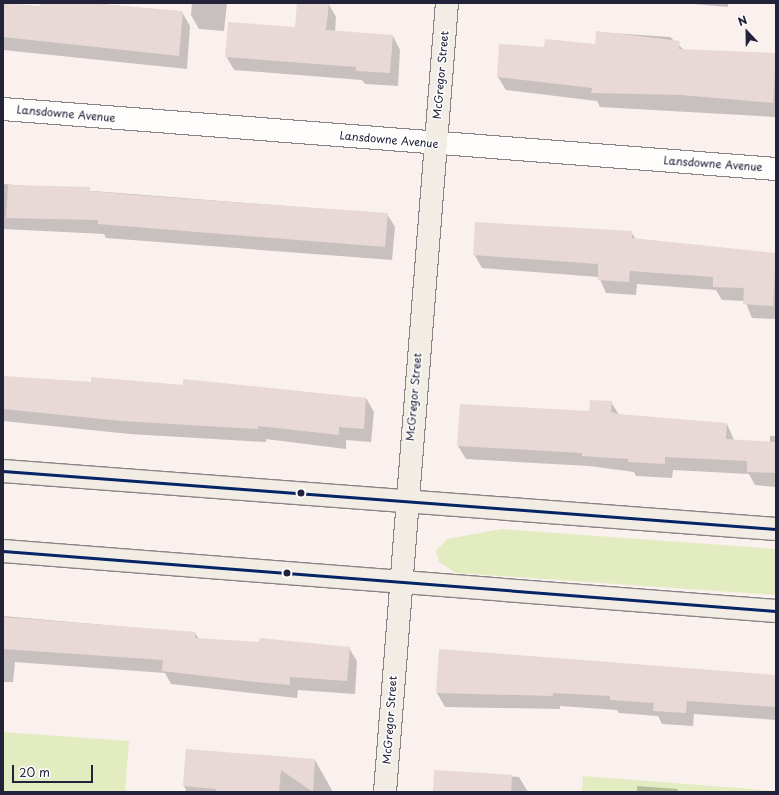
<!DOCTYPE html>
<style>
body{margin:0}
#map{position:relative;width:779px;height:795px;overflow:hidden;background:#faf0ee;font-family:"Playpen Sans",sans-serif}
div>[style]{position:absolute}
.green>*{inset:0;background:#e3ebc1}
.shadow>*{inset:0;background:#0003}
.building>*{inset:0;background:#e8d8d6}
.roads{filter:drop-shadow(1px 0 #888387) drop-shadow(-1px 0 #888387) drop-shadow(0 1px #888387) drop-shadow(0 -1px #888387)}
.minor>*{height:22px;margin:-11px;padding:0 11px;transform-origin:11px;border-radius:11px;background:#fefdfc}
.major>*{height:22px;margin:-11px;padding:0 11px;transform-origin:11px;border-radius:11px;background:#f2ede4}
.bus-1>*{height:3px;margin:-1.5px;padding:0 1.5px;transform-origin:1.5px;border-radius:1.5px;background:#052465}
.dots>*{width:11px;height:11px;translate:-50% -50%;box-sizing:border-box;border:2px solid #fff;border-radius:50%}
span{translate:-50% -50%;white-space:nowrap;text-align:center;line-height:1.15;-webkit-text-stroke:3px #fff;paint-order:stroke}
.street-label{font-size:11px;color:#22223b}
.frame{position:absolute;inset:0;border:4px solid #22223b;pointer-events:none}
.north{position:absolute;left:727px;top:12px;width:40px;height:40px;-webkit-text-stroke:3px #fff;paint-order:stroke;rotate:338deg;font-size:11px;font-weight:700;line-height:16px;text-align:center;color:#22223b}
.north::after{content:'';display:block;margin:auto;width:14px;height:18px;background:#22223b;clip-path:polygon(50% 0,100% 100%,50% 72%,0 100%)}
.scale{position:absolute;left:12px;top:765px;width:81px;height:18px;box-sizing:border-box;border:2px solid #22223b;border-top:0;padding-left:5px;font-size:12px;line-height:14px;white-space:nowrap;color:#22223b;-webkit-text-stroke:3px #fff;paint-order:stroke}
</style>
<div id="map">
<div class="green">
<div style="clip-path:polygon(502px 529px,776px 549px,776px 595px,456px 573px,439px 562px,436px 551px,447px 539px)"></div>
<div style="clip-path:polygon(3px 732px,129px 741px,125px 792px,3px 792px)"></div>
<div style="clip-path:polygon(583px 776px,776px 791px,776px 792px,582px 792px)"></div>
</div>
<div class="shadow">
<div style="clip-path:polygon(41px 3px,91px 3px,182px 12px,190px 26px,187px 69px,3px 50px,3px 4px,41px 7px)"></div>
<div style="clip-path:polygon(192px 3px,227px 3px,224px 31px,199px 29px,191px 15px)"></div>
<div style="clip-path:polygon(298px 3px,328px 3px,336px 17px,335px 32px,393px 36px,400px 50px,398px 86px,365px 84px,362px 80px,234px 70px,226px 56px,296px 28px)"></div>
<div style="clip-path:polygon(681px 3px,728px 3px,728px 7px)"></div>
<div style="clip-path:polygon(597px 32px,670px 37px,684px 50px,776px 54px,776px 117px,600px 107px,597px 101px,506px 90px,498px 77px,545px 48px,596px 45px)"></div>
<div style="clip-path:polygon(3px 184px,387px 214px,395px 227px,392px 260px,106px 238px,104px 234px,3px 229px)"></div>
<div style="clip-path:polygon(631px 232px,636px 240px,776px 254px,776px 319px,752px 318px,745px 301px,722px 300px,716px 290px,637px 284px,636px 295px,606px 293px,599px 277px,482px 268px,474px 254px)"></div>
<div style="clip-path:polygon(3px 377px,366px 398px,374px 412px,371px 442px,346px 440px,346px 449px,266px 439px,266px 442px,130px 434px,3px 421px)"></div>
<div style="clip-path:polygon(611px 402px,619px 415px,727px 424px,734px 440px,770px 443px,770px 436px,776px 436px,776px 487px,755px 485px,749px 474px,673px 470px,672px 478px,636px 476px,634px 472px,589px 466px,466px 459px,458px 446px,590px 412px)"></div>
<div style="clip-path:polygon(3px 616px,195px 633px,199px 639px,349px 648px,357px 661px,355px 694px,298px 690px,297px 698px,171px 684px,165px 673px,15px 662px,13px 682px,3px 682px)"></div>
<div style="clip-path:polygon(440px 650px,776px 676px,776px 720px,694px 714px,693px 726px,662px 724px,658px 716px,619px 713px,617px 710px,560px 706px,560px 709px,445px 707px,437px 693px)"></div>
<div style="clip-path:polygon(315px 760px,333px 792px,187px 792px,184px 786px)"></div>
<div style="clip-path:polygon(435px 771px,519px 777px,528px 792px,434px 792px)"></div>
<div style="clip-path:polygon(637px 786px,677px 789px,679px 792px,637px 792px)"></div>
</div>
<div class="building">
<div style="clip-path:polygon(3px 3px,40px 6px,40px 3px,87px 3px,183px 11px,179px 56px,3px 37px)"></div>
<div style="clip-path:polygon(297px 3px,329px 3px,326px 30px,393px 35px,390px 73px,356px 71px,356px 67px,225px 57px,228px 22px,295px 27px)"></div>
<div style="clip-path:polygon(596px 31px,680px 41px,679px 49px,776px 53px,773px 103px,681px 95px,591px 93px,592px 88px,497px 77px,499px 44px,544px 47px,545px 39px,595px 44px)"></div>
<div style="clip-path:polygon(8px 185px,90px 187px,90px 191px,134px 195px,388px 213px,385px 247px,98px 224px,98px 220px,6px 218px)"></div>
<div style="clip-path:polygon(475px 222px,632px 231px,632px 238px,776px 253px,773px 306px,743px 304px,744px 288px,713px 287px,713px 277px,630px 271px,629px 282px,598px 280px,598px 264px,473px 255px)"></div>
<div style="clip-path:polygon(3px 376px,91px 382px,91px 377px,183px 385px,183px 379px,366px 398px,364px 429px,339px 427px,339px 435px,258px 426px,258px 429px,121px 421px,3px 409px)"></div>
<div style="clip-path:polygon(590px 400px,612px 401px,611px 412px,618px 414px,727px 423px,726px 439px,776px 442px,776px 473px,747px 472px,747px 461px,665px 457px,665px 464px,628px 462px,628px 459px,582px 456px,582px 453px,457px 446px,460px 404px,589px 411px)"></div>
<div style="clip-path:polygon(3px 617px,196px 632px,195px 638px,259px 642px,260px 638px,350px 647px,347px 681px,290px 677px,290px 685px,256px 682px,162px 671px,163px 660px,3px 649px)"></div>
<div style="clip-path:polygon(439px 649px,776px 675px,776px 707px,687px 701px,686px 713px,653px 711px,654px 703px,610px 700px,610px 696px,553px 693px,553px 696px,436px 693px)"></div>
<div style="clip-path:polygon(186px 749px,315px 759px,313px 792px,281px 770px,279px 792px,216px 792px,216px 789px,183px 786px)"></div>
<div style="clip-path:polygon(434px 770px,512px 775px,511px 792px,433px 792px)"></div>
</div>
<div class="roads">
<div class="minor">
<div style="left:3px;top:109px;width:775px;rotate:4.44deg"></div>
</div>
<div class="major">
<div style="left:3px;top:471px;width:775px;rotate:4.29deg"></div>
<div style="left:3px;top:551px;width:775px;rotate:4.44deg"></div>
<div style="left:385px;top:792px;width:791px;rotate:-85.51deg"></div>
</div>
</div>
<div class="bus-1">
<div style="left:3px;top:471px;width:775px;rotate:4.29deg"></div>
<div style="left:3px;top:551px;width:775px;rotate:4.44deg"></div>
</div>
<div class="dots">
<div style="left:301px;top:493px;background:#22223b"></div>
<div style="left:287px;top:573px;background:#22223b"></div>
</div>
<div class="street-label">
<span style="left:441px;top:75px;rotate:-85deg">McGregor Street</span>
<span style="left:66px;top:114px;rotate:5deg">Lansdowne Avenue</span>
<span style="left:389px;top:140px;rotate:5deg">Lansdowne Avenue</span>
<span style="left:713px;top:164px;rotate:4deg">Lansdowne Avenue</span>
<span style="left:414px;top:397px;rotate:-85deg">McGregor Street</span>
<span style="left:390px;top:720px;rotate:-86deg">McGregor Street</span>
</div>
<div class="frame"></div>
<div class="north">N</div>
<div class="scale">20 m</div>
</div>
